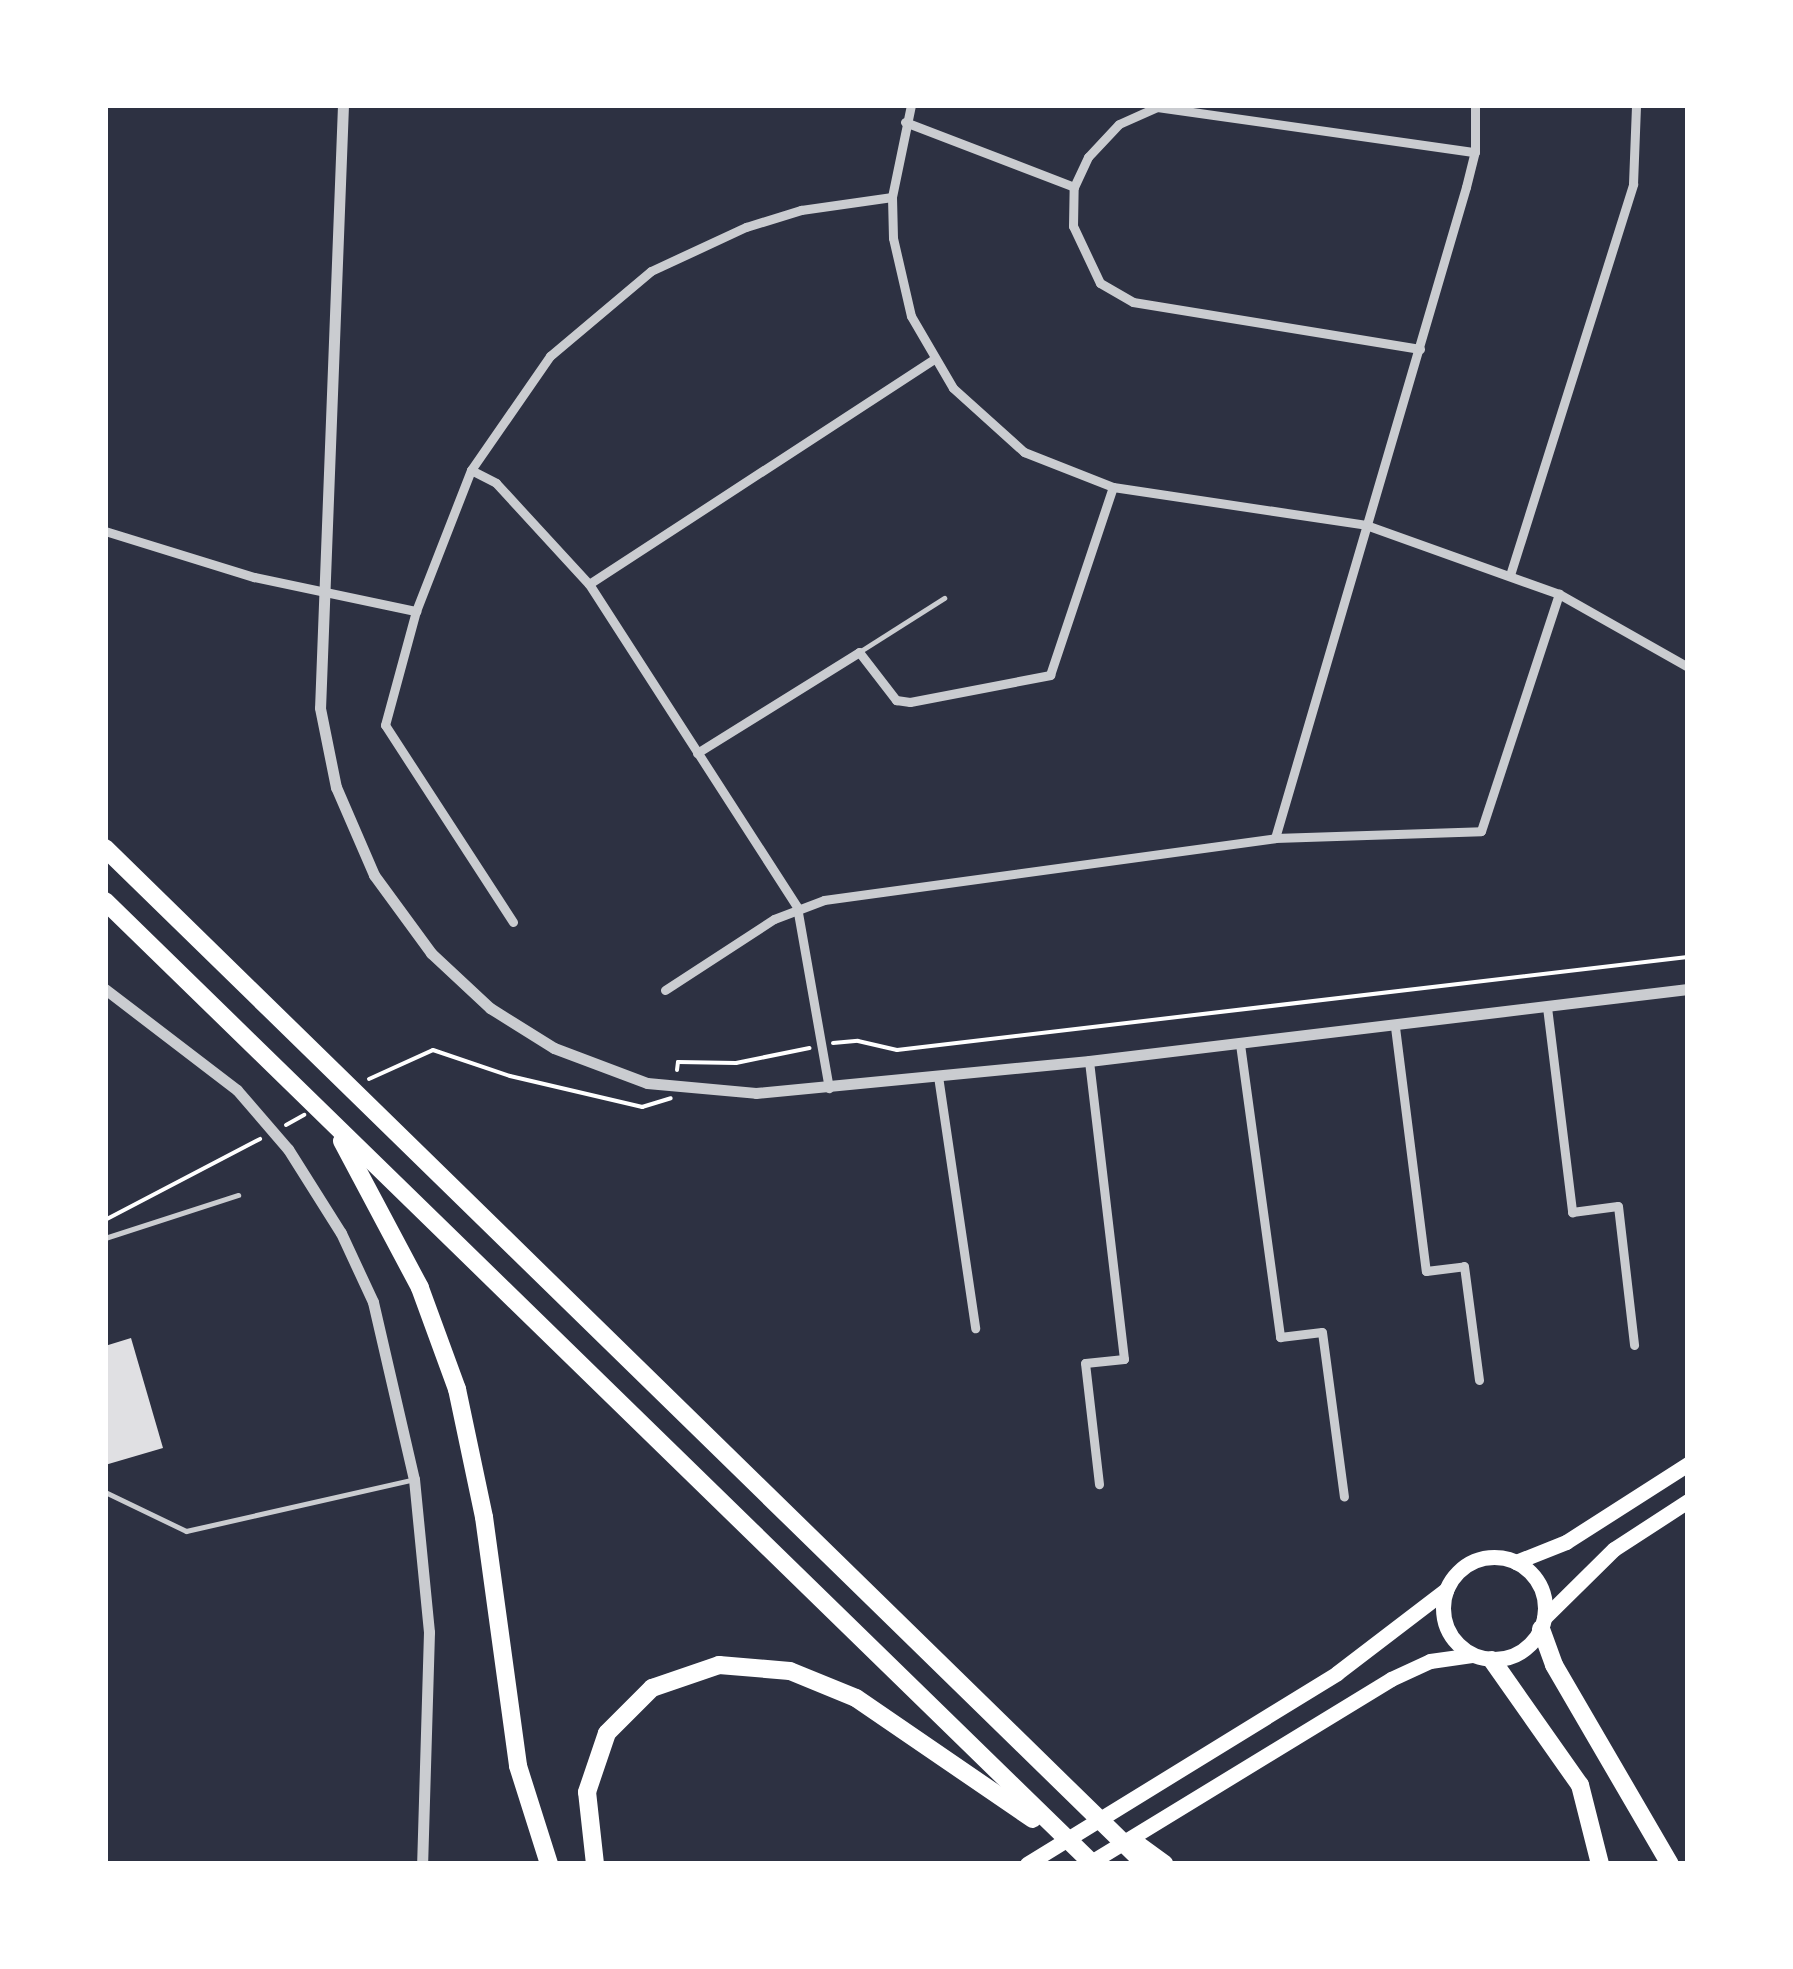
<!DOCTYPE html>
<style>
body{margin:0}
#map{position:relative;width:1793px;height:1969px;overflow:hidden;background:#2d3142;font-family:"Playfair Display",serif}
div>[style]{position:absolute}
.building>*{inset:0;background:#e0e0e3}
.path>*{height:4px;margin:-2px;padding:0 2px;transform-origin:2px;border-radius:2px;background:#fff}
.service>*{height:5px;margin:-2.5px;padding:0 2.5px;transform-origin:2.5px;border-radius:2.5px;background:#caccd0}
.minor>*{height:9px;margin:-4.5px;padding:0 4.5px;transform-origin:4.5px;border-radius:4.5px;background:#caccd0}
.tertiary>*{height:11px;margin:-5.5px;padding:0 5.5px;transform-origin:5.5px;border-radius:5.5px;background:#caccd0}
.trunk>*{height:15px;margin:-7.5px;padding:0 7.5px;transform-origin:7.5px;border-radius:7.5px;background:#fff}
.trunk>.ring{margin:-7.5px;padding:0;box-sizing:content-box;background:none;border:15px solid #fff;border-radius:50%}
.motorway>*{height:18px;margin:-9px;padding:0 9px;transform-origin:9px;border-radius:9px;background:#fff}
span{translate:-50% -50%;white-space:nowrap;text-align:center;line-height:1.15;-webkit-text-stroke:9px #fff;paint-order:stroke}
.frame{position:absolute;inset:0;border:108px solid #fff;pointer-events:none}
</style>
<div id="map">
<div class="building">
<div style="clip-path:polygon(131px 1338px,163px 1448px,105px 1465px,105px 1346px)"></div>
</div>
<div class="path">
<div style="left:833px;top:1043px;width:25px;rotate:-5deg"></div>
<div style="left:858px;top:1041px;width:40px;rotate:13deg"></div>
<div style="left:897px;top:1050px;width:796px;rotate:-6.71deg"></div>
<div style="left:677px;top:1070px;width:8px;rotate:-83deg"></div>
<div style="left:678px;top:1062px;width:58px;rotate:1deg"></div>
<div style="left:736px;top:1063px;width:75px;rotate:-11.6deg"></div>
<div style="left:369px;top:1079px;width:70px;rotate:-24.4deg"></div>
<div style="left:433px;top:1050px;width:81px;rotate:18.7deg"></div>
<div style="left:510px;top:1076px;width:136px;rotate:13.2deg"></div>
<div style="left:642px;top:1107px;width:30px;rotate:-17deg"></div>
<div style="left:286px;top:1125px;width:21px;rotate:-29deg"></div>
<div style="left:105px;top:1220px;width:175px;rotate:-27.6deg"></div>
</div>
<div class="service">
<div style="left:859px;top:652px;width:101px;rotate:-32.4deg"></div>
<div style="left:105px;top:1238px;width:140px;rotate:-17.9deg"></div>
<div style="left:105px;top:1492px;width:90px;rotate:25.7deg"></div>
<div style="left:186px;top:1531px;width:231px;rotate:-12.8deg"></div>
</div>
<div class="minor">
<div style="left:911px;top:105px;width:94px;rotate:101.7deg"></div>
<div style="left:892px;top:197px;width:41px;rotate:88.6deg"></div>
<div style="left:893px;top:238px;width:80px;rotate:77deg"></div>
<div style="left:911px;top:316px;width:83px;rotate:59.7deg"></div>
<div style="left:953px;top:388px;width:96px;rotate:42deg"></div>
<div style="left:1024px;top:452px;width:96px;rotate:21.5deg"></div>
<div style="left:1113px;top:487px;width:256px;rotate:8.5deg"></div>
<div style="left:1366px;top:525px;width:205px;rotate:19.7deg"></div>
<div style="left:1559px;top:594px;width:148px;rotate:29.5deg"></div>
<div style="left:905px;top:122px;width:181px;rotate:21deg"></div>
<div style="left:1420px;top:349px;width:291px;rotate:-170.7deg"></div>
<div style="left:1133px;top:302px;width:38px;rotate:-150deg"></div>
<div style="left:1100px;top:283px;width:63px;rotate:-115.3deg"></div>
<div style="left:1073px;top:226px;width:39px;rotate:-89deg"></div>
<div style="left:1074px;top:187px;width:33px;rotate:-65deg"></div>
<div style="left:1088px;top:157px;width:45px;rotate:-46.8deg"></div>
<div style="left:1119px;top:124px;width:42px;rotate:-24.1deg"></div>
<div style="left:1157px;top:107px;width:321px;rotate:8.1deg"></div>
<div style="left:471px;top:470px;width:28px;rotate:27deg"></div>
<div style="left:496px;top:483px;width:137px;rotate:47.4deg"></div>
<div style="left:589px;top:584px;width:384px;rotate:57.2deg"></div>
<div style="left:797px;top:907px;width:184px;rotate:80deg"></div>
<div style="left:105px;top:531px;width:156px;rotate:17.2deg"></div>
<div style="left:254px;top:577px;width:166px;rotate:11.9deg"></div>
<div style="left:1510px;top:575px;width:410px;rotate:-72.5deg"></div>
<div style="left:1633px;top:184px;width:79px;rotate:-87.8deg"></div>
<div style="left:589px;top:584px;width:411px;rotate:-33.1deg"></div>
<div style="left:697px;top:753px;width:191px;rotate:-31.9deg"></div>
<div style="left:859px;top:652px;width:61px;rotate:52.4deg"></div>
<div style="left:896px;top:700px;width:14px;rotate:8deg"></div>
<div style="left:910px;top:702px;width:143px;rotate:-10.9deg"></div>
<div style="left:1050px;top:675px;width:198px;rotate:-71.5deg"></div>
<div style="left:1275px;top:838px;width:678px;rotate:-73.65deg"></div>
<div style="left:1466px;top:187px;width:36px;rotate:-76deg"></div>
<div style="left:1475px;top:152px;width:47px;rotate:-90deg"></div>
<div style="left:513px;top:922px;width:235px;rotate:-123deg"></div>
<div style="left:385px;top:725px;width:118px;rotate:-74.8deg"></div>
<div style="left:416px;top:611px;width:151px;rotate:-68.7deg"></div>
<div style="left:471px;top:470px;width:139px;rotate:-55.3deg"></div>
<div style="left:550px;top:356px;width:132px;rotate:-40.1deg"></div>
<div style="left:651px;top:271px;width:105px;rotate:-24.9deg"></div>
<div style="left:746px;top:227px;width:58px;rotate:-17.2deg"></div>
<div style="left:801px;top:210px;width:92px;rotate:-8.1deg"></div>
<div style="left:665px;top:990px;width:130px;rotate:-33.1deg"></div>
<div style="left:774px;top:919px;width:53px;rotate:-20.8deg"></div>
<div style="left:824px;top:900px;width:455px;rotate:-7.8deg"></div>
<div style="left:1275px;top:838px;width:206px;rotate:-1.9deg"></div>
<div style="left:1481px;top:831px;width:250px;rotate:-71.8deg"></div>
<div style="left:1547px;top:1007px;width:207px;rotate:83deg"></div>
<div style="left:1572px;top:1212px;width:46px;rotate:-7.4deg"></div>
<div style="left:1618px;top:1206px;width:140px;rotate:83.4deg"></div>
<div style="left:1395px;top:1027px;width:246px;rotate:82.8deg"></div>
<div style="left:1426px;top:1271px;width:38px;rotate:-7deg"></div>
<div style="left:1464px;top:1266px;width:115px;rotate:82.5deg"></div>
<div style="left:1240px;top:1044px;width:296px;rotate:82.2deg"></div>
<div style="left:1280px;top:1337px;width:42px;rotate:-6.8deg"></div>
<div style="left:1322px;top:1332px;width:166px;rotate:82.4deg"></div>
<div style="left:1089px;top:1061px;width:300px;rotate:83.3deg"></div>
<div style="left:1124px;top:1359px;width:39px;rotate:174deg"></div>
<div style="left:1085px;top:1363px;width:122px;rotate:83.4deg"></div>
<div style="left:938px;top:1076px;width:255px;rotate:81.6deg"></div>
</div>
<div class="tertiary">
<div style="left:343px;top:105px;width:603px;rotate:92.18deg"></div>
<div style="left:320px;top:708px;width:81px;rotate:78.6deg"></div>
<div style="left:336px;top:787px;width:96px;rotate:66.6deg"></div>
<div style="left:374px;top:875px;width:97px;rotate:53.8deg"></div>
<div style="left:431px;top:953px;width:81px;rotate:43deg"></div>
<div style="left:490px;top:1008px;width:75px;rotate:32deg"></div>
<div style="left:554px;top:1048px;width:99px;rotate:20.6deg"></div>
<div style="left:647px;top:1083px;width:109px;rotate:5.2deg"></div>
<div style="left:756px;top:1093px;width:335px;rotate:-5.5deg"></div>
<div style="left:1089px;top:1061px;width:603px;rotate:-6.85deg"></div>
<div style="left:105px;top:989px;width:166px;rotate:37.4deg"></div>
<div style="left:237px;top:1090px;width:78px;rotate:49.2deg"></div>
<div style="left:288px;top:1149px;width:99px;rotate:57.8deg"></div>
<div style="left:341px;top:1233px;width:76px;rotate:65.1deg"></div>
<div style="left:373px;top:1302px;width:182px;rotate:77deg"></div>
<div style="left:414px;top:1479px;width:154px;rotate:84.4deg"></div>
<div style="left:429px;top:1632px;width:232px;rotate:91.7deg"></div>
</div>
<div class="trunk">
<div class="ring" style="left:1443px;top:1557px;width:87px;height:87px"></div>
<div style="left:1516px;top:1562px;width:54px;rotate:-21.8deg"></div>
<div style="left:1566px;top:1542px;width:145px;rotate:-32.6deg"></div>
<div style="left:1544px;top:1618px;width:98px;rotate:-44.6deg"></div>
<div style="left:1614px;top:1549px;width:88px;rotate:-33deg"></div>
<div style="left:1027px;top:1864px;width:364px;rotate:-31.6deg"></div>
<div style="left:1337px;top:1673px;width:138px;rotate:-37.4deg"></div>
<div style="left:1088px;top:1864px;width:355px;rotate:-31.4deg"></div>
<div style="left:1391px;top:1679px;width:43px;rotate:-24.8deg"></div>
<div style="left:1430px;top:1661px;width:42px;rotate:-8.1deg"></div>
</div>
<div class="motorway">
<div style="left:105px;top:848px;width:1454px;rotate:44.33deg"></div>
<div style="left:105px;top:901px;width:1380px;rotate:44.27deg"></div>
<div style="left:342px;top:1141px;width:166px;rotate:62deg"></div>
<div style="left:420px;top:1288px;width:108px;rotate:69.9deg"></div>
<div style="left:457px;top:1389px;width:131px;rotate:78.1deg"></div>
<div style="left:484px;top:1517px;width:251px;rotate:82.2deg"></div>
<div style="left:518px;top:1766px;width:103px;rotate:72.4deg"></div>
<div style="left:1541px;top:1629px;width:38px;rotate:70deg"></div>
<div style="left:1554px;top:1665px;width:230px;rotate:59.8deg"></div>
<div style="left:1492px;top:1660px;width:153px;rotate:54.9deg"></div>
<div style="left:1580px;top:1785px;width:81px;rotate:75.8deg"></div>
<div style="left:1137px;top:1844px;width:34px;rotate:36deg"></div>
<div style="left:595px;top:1864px;width:72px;rotate:-96.3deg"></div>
<div style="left:587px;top:1792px;width:62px;rotate:-71.3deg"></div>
<div style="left:607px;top:1733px;width:64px;rotate:-45deg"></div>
<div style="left:652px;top:1688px;width:71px;rotate:-18.9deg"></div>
<div style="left:719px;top:1665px;width:71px;rotate:4.8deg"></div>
<div style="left:790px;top:1671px;width:71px;rotate:22.2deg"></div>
<div style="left:856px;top:1698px;width:214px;rotate:34.4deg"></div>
</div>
<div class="frame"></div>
</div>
